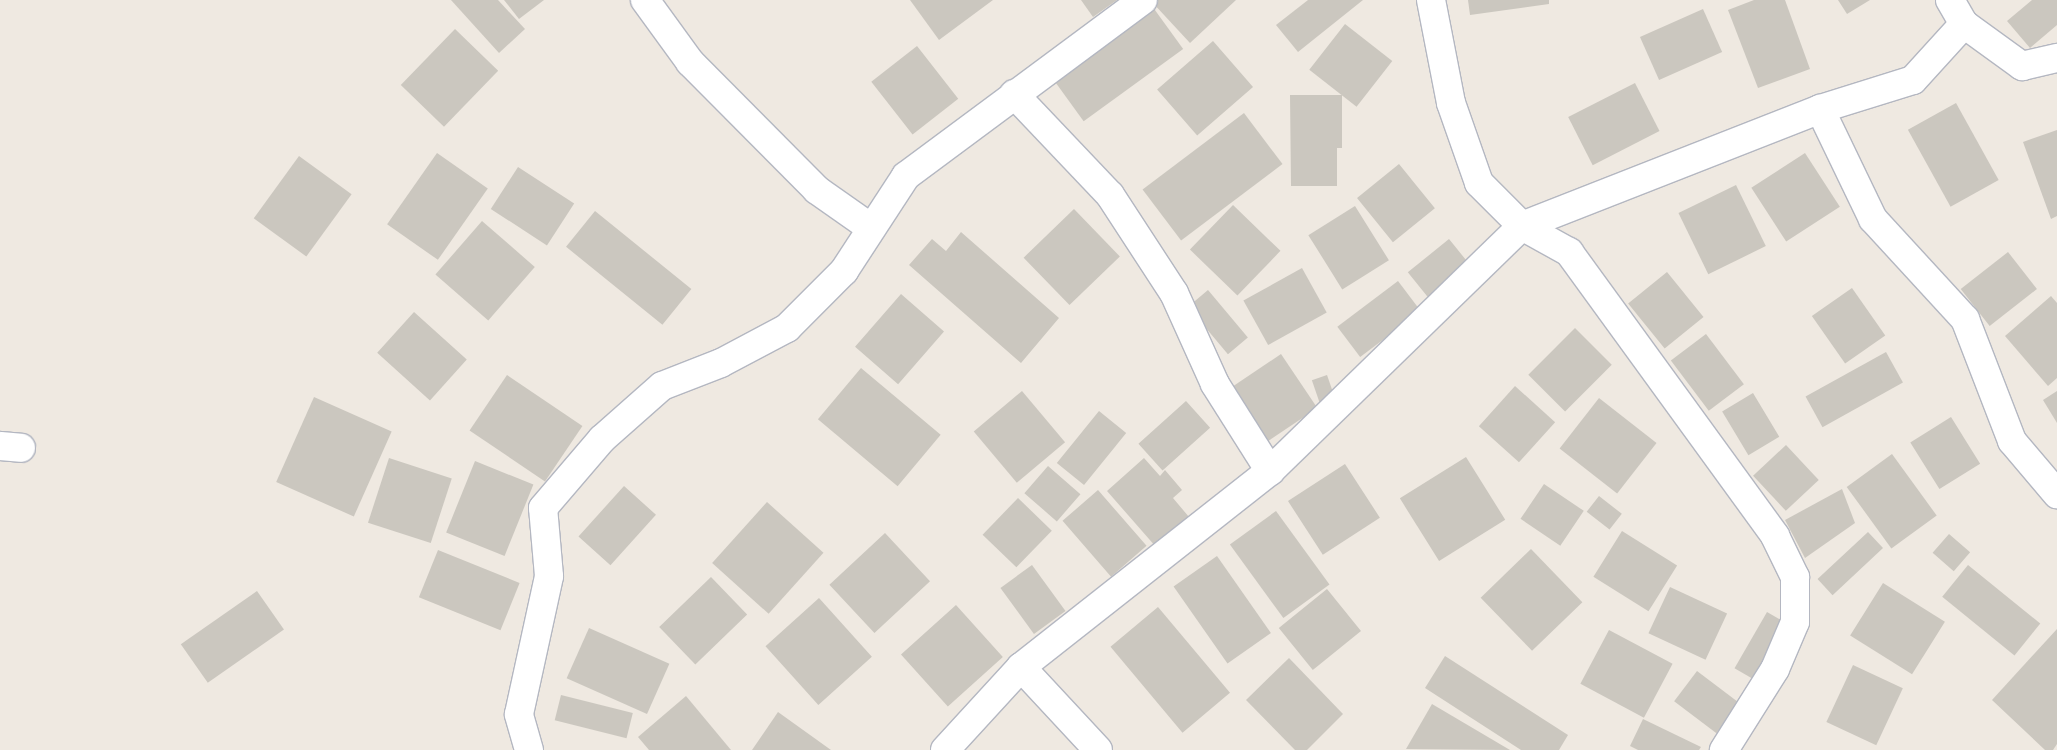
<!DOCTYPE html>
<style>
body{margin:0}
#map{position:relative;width:2057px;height:750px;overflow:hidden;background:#efe9e1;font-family:"Fira Sans",sans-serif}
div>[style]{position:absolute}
.building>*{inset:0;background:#cbc7bf;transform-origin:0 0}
.roads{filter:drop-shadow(1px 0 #b4b7c1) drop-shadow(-1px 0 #b4b7c1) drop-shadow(0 1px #b4b7c1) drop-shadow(0 -1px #b4b7c1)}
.minor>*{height:28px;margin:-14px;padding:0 14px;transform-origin:14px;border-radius:14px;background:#fff}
span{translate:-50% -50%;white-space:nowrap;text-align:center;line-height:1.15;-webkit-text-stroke:4.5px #fff;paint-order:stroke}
</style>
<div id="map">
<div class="building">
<div style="clip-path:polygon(451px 0,498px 0,525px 29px,499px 53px)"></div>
<div style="clip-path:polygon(504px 0,544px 0,519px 19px)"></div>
<div style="clip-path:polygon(910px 0,993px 0,939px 40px)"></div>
<div style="clip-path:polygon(1081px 0,1117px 0,1093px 17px)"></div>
<div style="clip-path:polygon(1155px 0,1236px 0,1190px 43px,1152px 2px)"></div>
<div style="clip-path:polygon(1308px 0,1363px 0,1298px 52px,1276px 25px)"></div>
<div style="clip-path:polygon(1468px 0,1549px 0,1549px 4px,1470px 15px)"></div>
<div style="clip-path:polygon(1754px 0,1785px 0,1810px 69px,1758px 88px,1728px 10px)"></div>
<div style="clip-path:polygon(1838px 0,1870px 0,1847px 14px)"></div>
<div style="clip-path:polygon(2032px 0,2057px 0,2057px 25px,2030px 48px,2007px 21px)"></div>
<div style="left:1152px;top:6px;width:53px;height:123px;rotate:54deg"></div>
<div style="left:1703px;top:9px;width:47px;height:69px;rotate:66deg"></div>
<div style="left:1345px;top:24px;width:60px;height:58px;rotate:38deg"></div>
<div style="left:455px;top:29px;width:60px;height:78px;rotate:44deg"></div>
<div style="left:1213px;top:41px;width:61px;height:74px;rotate:49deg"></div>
<div style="left:917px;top:46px;width:67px;height:58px;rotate:52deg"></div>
<div style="left:1635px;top:83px;width:54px;height:75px;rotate:63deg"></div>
<div style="clip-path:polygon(1290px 95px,1342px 95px,1342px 148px,1337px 148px,1337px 186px,1291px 186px)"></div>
<div style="left:1956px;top:103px;width:88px;height:55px;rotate:61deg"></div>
<div style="left:1244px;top:113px;width:64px;height:127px;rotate:53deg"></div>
<div style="clip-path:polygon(2057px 130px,2057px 216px,2051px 219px,2023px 142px)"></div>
<div style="left:437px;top:153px;width:62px;height:87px;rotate:35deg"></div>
<div style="left:1805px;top:153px;width:64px;height:64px;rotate:57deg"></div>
<div style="left:299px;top:156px;width:65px;height:77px;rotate:36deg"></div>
<div style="left:1399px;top:164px;width:57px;height:54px;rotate:51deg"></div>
<div style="left:518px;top:167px;width:67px;height:50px;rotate:33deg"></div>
<div style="left:1736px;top:185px;width:68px;height:64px;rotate:64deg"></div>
<div style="left:1233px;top:205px;width:66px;height:62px;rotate:44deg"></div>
<div style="left:1355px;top:206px;width:64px;height:55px;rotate:58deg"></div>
<div style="left:1074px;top:209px;width:66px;height:70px;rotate:46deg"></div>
<div style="left:595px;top:211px;width:124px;height:46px;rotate:39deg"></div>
<div style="left:482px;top:221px;width:70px;height:71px;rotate:41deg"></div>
<div style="clip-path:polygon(961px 232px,1059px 318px,1021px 363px,909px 265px,932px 239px,946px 251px)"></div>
<div style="left:1449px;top:239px;width:33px;height:53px;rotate:51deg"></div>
<div style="left:2008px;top:252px;width:47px;height:60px;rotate:52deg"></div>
<div style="left:1302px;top:268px;width:51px;height:67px;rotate:61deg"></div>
<div style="left:1667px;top:272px;width:58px;height:50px;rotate:51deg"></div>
<div style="left:1398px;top:281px;width:38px;height:76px;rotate:53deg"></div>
<div style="left:1852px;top:288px;width:58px;height:49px;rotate:55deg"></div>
<div style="left:1208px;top:290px;width:62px;height:26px;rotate:50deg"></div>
<div style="left:901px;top:294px;width:57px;height:70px;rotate:41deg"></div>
<div style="clip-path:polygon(2051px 296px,2057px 303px,2057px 378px,2048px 386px,2005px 336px)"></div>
<div style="left:414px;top:312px;width:71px;height:55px;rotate:42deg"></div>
<div style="left:1575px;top:328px;width:52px;height:66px;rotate:45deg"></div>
<div style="left:1706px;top:334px;width:63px;height:44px;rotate:53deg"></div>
<div style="left:1886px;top:352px;width:35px;height:92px;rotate:61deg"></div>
<div style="left:1281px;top:354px;width:65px;height:61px;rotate:56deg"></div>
<div style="left:861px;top:368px;width:104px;height:67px;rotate:40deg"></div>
<div style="left:507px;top:375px;width:91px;height:67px;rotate:34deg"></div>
<div style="left:1327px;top:375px;width:28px;height:16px;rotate:71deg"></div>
<div style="left:1515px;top:386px;width:54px;height:54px;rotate:42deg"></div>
<div style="left:1022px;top:391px;width:67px;height:63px;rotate:50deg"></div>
<div style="clip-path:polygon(2057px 391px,2057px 423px,2043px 400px)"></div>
<div style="left:1753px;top:393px;width:51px;height:36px;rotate:59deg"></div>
<div style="left:314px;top:397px;width:85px;height:93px;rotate:24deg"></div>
<div style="left:1599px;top:398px;width:73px;height:64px;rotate:38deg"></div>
<div style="left:1186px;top:401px;width:36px;height:64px;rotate:48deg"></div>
<div style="left:1099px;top:411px;width:35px;height:67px;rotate:39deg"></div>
<div style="left:1951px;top:417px;width:55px;height:48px;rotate:58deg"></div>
<div style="left:1786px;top:445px;width:48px;height:45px;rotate:47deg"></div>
<div style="left:1892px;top:454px;width:76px;height:56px;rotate:54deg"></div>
<div style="left:1466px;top:457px;width:74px;height:78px;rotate:58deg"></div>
<div style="left:389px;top:458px;width:66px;height:68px;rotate:18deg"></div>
<div style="clip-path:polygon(1144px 458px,1160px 476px,1165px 470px,1182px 490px,1173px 498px,1189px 517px,1156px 547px,1107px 491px)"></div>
<div style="left:475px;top:461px;width:63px;height:77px;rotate:22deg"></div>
<div style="left:1345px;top:464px;width:64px;height:68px;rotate:57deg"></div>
<div style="left:1048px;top:466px;width:43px;height:36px;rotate:41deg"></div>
<div style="left:1544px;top:484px;width:48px;height:42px;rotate:34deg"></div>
<div style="left:624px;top:486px;width:43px;height:68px;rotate:42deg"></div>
<div style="clip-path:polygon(1842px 489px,1855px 523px,1805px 558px,1785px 520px)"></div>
<div style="left:1098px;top:490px;width:74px;height:47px;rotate:49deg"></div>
<div style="left:1599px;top:496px;width:29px;height:20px;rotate:38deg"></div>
<div style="left:1018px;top:498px;width:47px;height:51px;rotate:44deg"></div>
<div style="left:767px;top:502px;width:76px;height:82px;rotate:42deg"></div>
<div style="left:1276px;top:511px;width:91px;height:57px;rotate:54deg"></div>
<div style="left:1622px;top:531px;width:65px;height:54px;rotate:32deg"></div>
<div style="left:1868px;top:532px;width:22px;height:69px;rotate:47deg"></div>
<div style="left:885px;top:533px;width:66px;height:76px;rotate:47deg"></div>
<div style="left:1949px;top:534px;width:28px;height:25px;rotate:41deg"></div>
<div style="left:1531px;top:549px;width:74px;height:70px;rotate:46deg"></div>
<div style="left:438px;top:550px;width:88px;height:51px;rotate:22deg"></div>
<div style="left:1217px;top:556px;width:94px;height:53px;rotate:55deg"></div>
<div style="left:1032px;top:565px;width:57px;height:39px;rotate:54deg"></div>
<div style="left:1968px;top:565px;width:93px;height:41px;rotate:39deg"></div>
<div style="left:711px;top:577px;width:52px;height:72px;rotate:46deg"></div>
<div style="left:1883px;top:583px;width:73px;height:62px;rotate:32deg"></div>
<div style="left:1670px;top:587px;width:63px;height:51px;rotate:25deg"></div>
<div style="left:1327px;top:589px;width:54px;height:62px;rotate:51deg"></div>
<div style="left:257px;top:591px;width:47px;height:93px;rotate:55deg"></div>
<div style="left:819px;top:598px;width:79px;height:72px;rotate:48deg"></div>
<div style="left:956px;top:605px;width:70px;height:74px;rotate:48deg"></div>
<div style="left:1158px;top:607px;width:112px;height:62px;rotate:50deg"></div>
<div style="left:1767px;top:612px;width:24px;height:65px;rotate:30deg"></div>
<div style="left:589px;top:628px;width:88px;height:55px;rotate:24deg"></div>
<div style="clip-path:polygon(2057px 629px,2057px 744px,2053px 750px,2045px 750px,1992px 700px)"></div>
<div style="left:1609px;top:630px;width:72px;height:61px;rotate:28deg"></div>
<div style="clip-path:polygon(1445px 656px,1568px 735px,1559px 750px,1521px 750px,1425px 688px)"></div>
<div style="clip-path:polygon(1289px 658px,1343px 714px,1307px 750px,1295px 750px,1246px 700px)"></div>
<div style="left:1853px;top:665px;width:55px;height:63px;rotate:25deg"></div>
<div style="left:1697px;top:671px;width:53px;height:38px;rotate:37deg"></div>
<div style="left:561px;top:695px;width:74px;height:26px;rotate:14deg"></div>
<div style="clip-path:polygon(686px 696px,731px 750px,649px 750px,638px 737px)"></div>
<div style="clip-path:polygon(1432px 704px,1510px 750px,1406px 749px)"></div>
<div style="clip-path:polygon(778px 712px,831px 750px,752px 750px)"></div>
<div style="clip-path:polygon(1643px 719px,1701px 747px,1699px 750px,1638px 750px,1630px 746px)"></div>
</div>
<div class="roads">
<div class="minor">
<div style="left:645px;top:0;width:77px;rotate:54deg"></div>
<div style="left:690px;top:62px;width:180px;rotate:45.2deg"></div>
<div style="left:817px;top:190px;width:66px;rotate:35.1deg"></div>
<div style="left:1431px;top:0;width:105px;rotate:79deg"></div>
<div style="left:1451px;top:103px;width:85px;rotate:70.7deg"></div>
<div style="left:1479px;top:183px;width:61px;rotate:45deg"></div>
<div style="left:1522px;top:226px;width:54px;rotate:29deg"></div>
<div style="left:1569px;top:252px;width:351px;rotate:54deg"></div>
<div style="left:1775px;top:536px;width:46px;rotate:64deg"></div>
<div style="left:1795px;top:577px;width:45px;rotate:90deg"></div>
<div style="left:1795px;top:622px;width:51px;rotate:113.1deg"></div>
<div style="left:1775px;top:669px;width:96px;rotate:122.2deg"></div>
<div style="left:1950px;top:0;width:28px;rotate:60deg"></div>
<div style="left:1964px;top:24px;width:72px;rotate:35.9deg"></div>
<div style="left:2022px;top:66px;width:36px;rotate:-13deg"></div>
<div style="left:1014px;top:94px;width:139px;rotate:46.5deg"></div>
<div style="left:1110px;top:195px;width:117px;rotate:56.9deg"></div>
<div style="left:1174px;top:293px;width:100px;rotate:65.7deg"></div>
<div style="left:1215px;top:384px;width:103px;rotate:57.7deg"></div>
<div style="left:1820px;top:109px;width:122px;rotate:64.3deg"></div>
<div style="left:1873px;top:219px;width:136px;rotate:47.4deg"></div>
<div style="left:1965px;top:319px;width:131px;rotate:68.9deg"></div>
<div style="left:2012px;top:441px;width:70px;rotate:49.7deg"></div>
<div style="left:0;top:446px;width:21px;rotate:5deg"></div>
<div style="left:1021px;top:667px;width:113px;rotate:47.1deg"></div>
<div style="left:529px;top:750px;width:37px;rotate:-106deg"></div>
<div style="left:519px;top:714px;width:141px;rotate:-77.7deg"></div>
<div style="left:549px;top:576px;width:68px;rotate:-95deg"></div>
<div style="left:543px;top:508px;width:91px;rotate:-49.5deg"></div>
<div style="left:602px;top:439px;width:80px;rotate:-41.5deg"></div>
<div style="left:662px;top:386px;width:63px;rotate:-21.3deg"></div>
<div style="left:721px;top:363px;width:75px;rotate:-27.9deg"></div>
<div style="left:787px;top:328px;width:81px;rotate:-45deg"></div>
<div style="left:844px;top:271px;width:113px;rotate:-56.9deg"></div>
<div style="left:906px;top:176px;width:295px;rotate:-36.6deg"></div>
<div style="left:945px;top:750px;width:113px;rotate:-47.5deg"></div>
<div style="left:1021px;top:667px;width:317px;rotate:-38.2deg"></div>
<div style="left:1270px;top:471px;width:351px;rotate:-44.2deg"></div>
<div style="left:1522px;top:226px;width:320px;rotate:-21.4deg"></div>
<div style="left:1820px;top:109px;width:97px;rotate:-17.3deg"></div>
<div style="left:1913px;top:80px;width:76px;rotate:-47.7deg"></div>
</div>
</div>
</div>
